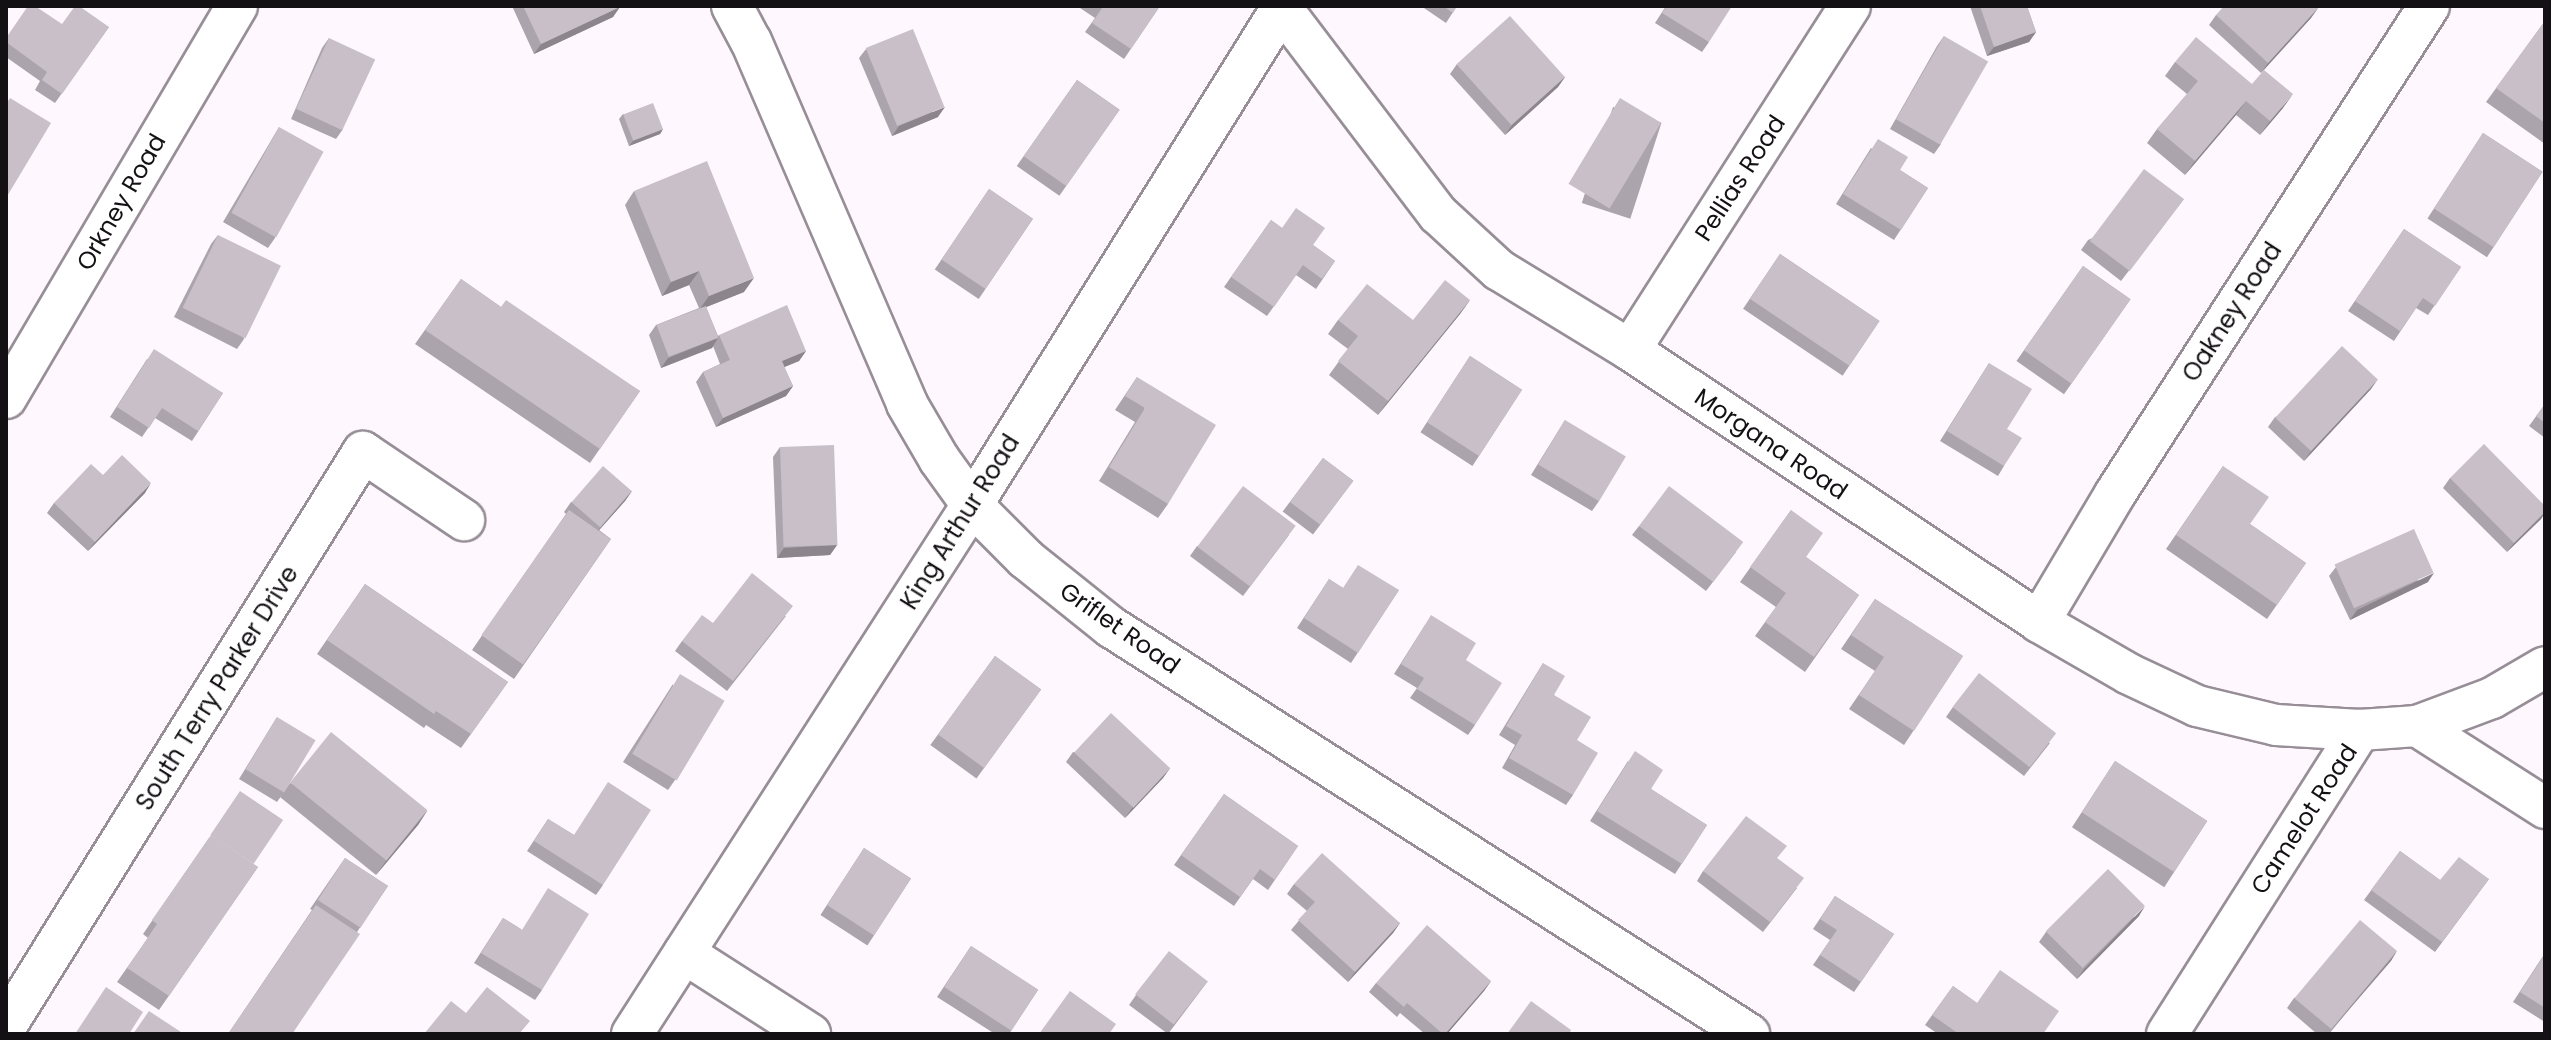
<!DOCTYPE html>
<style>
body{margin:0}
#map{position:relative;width:2551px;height:1040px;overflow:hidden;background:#fef8fe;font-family:Poppins,sans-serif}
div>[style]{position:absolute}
.roads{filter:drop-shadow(2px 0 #978e97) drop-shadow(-2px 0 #978e97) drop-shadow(0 2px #978e97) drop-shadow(0 -2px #978e97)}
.street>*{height:40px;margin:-20px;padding:0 20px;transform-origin:20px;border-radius:20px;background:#fff}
.wall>*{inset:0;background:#aca4ac;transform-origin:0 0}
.shaded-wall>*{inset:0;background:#8c868c}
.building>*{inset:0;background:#c8bfc8;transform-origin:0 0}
span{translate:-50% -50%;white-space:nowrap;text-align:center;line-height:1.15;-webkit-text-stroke:7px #fff;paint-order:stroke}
.street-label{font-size:24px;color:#141114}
.frame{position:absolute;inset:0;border:8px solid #141114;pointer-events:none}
</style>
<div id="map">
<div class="roads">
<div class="street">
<div style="left:732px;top:6px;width:40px;rotate:62deg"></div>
<div style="left:751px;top:41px;width:395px;rotate:66.7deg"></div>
<div style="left:907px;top:404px;width:64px;rotate:59.8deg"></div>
<div style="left:939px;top:459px;width:57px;rotate:54.3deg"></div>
<div style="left:972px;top:505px;width:76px;rotate:45deg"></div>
<div style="left:1026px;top:559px;width:109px;rotate:38.7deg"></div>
<div style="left:1111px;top:627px;width:757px;rotate:32.54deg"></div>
<div style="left:1280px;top:6px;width:261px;rotate:52.8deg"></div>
<div style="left:1438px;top:214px;width:83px;rotate:42.6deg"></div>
<div style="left:1499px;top:270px;width:153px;rotate:31.4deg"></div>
<div style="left:1630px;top:350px;width:491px;rotate:33.6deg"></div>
<div style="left:2039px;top:622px;width:104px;rotate:30deg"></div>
<div style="left:2129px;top:674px;width:75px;rotate:25.2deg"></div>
<div style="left:2197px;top:706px;width:81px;rotate:13.5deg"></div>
<div style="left:2276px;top:725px;width:84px;rotate:3.4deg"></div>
<div style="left:1630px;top:350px;width:408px;rotate:-57.4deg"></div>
<div style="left:6px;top:398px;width:455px;rotate:-59.5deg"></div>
<div style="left:2039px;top:622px;width:149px;rotate:-59.3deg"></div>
<div style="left:2115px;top:494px;width:580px;rotate:-57.24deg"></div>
<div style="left:2417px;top:726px;width:152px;rotate:32.6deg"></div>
<div style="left:684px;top:953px;width:150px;rotate:32.7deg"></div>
<div style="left:6px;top:1026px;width:676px;rotate:-58.12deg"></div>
<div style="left:363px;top:452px;width:122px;rotate:34deg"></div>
<div style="left:632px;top:1034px;width:629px;rotate:-57.27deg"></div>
<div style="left:972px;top:505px;width:588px;rotate:-58.07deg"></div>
<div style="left:2167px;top:1034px;width:360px;rotate:-57.6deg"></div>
<div style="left:2360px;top:730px;width:57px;rotate:-4deg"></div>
<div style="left:2417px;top:726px;width:80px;rotate:-20.5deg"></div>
<div style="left:2492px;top:698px;width:61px;rotate:-30.3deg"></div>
</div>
</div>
<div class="wall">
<div style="clip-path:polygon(512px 6px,620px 6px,613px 17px,534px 54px)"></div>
<div style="clip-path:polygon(1077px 6px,1160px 6px,1124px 59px,1085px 32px,1095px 18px)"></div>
<div style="clip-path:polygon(1421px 6px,1457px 6px,1446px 23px)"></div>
<div style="clip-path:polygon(1666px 6px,1709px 42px,1702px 52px,1655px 23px)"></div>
<div style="clip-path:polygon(1970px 6px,2027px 6px,2036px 32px,2029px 42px,1987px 56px)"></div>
<div style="clip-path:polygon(2318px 8px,2311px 18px,2261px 73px,2209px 25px,2216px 15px)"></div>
<div style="clip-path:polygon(2545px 21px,2545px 144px,2486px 102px)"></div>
<div style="clip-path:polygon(62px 24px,109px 27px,55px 103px,35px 90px,40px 81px,6px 57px,6px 38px)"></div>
<div style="clip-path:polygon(1944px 36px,1941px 144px,1934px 154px,1890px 129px,1937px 46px)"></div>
<div style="clip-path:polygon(329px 38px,343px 129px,336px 139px,291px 119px,322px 48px)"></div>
<div style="clip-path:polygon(866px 49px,938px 117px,892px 136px,859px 58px)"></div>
<div style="clip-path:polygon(2175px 62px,2252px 84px,2283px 108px,2260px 135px,2236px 115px,2185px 175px,2147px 143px,2157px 129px,2187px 94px,2165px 76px)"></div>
<div style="clip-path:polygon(1457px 64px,1565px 77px,1558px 87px,1505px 135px,1450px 74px)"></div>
<div style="left:1077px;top:80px;width:52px;height:105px;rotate:35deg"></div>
<div style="left:1613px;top:107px;width:51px;height:101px;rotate:18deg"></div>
<div style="clip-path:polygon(623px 114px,663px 129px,660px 134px,629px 146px,619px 119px)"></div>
<div style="clip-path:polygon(279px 127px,275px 238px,268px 248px,223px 222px)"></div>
<div style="left:2483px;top:133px;width:71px;height:102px;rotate:33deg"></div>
<div style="clip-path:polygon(1871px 148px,1900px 170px,1928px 188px,1894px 240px,1836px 204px)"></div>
<div style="left:989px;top:189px;width:53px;height:97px;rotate:34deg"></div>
<div style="clip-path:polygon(634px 191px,744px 292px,706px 307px,718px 336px,719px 335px,806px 351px,799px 361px,784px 367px,793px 386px,786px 396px,716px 427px,696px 382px,703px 372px,720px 364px,713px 346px,712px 348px,661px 368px,649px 335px,656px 325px,699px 308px,689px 285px,662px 296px,625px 205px)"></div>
<div style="clip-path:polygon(2184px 199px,2121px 281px,2081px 250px,2088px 240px)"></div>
<div style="clip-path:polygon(1271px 220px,1282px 228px,1313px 245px,1335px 261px,1316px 289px,1296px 275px,1267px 316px,1224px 287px)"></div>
<div style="clip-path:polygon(2404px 229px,2461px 267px,2428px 315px,2416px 308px,2394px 341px,2348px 311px)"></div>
<div style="clip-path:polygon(218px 235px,244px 339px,237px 349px,174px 317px,211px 244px)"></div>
<div style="left:1780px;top:254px;width:120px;height:66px;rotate:34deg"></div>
<div style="left:2083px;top:266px;width:58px;height:116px;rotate:35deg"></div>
<div style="clip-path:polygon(461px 279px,501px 307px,640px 391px,590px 463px,415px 344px)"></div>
<div style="clip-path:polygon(1470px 300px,1460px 314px,1378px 415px,1329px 375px,1348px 349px,1328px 334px,1338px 320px,1413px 320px)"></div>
<div style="left:1470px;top:356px;width:62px;height:91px;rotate:33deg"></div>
<div style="clip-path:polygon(147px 359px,223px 393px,192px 441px,155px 418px,142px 437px,110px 417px)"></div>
<div style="clip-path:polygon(1989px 363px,2007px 429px,2004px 466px,1998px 476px,1940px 441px)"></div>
<div style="clip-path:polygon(1137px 377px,1168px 504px,1158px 518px,1099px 481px,1135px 422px,1115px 410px)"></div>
<div style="clip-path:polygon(2371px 389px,2304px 461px,2268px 427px,2275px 417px)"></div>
<div style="clip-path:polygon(2545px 404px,2545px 438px,2529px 426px)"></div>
<div style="clip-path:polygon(1565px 420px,1599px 501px,1592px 511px,1531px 475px)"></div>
<div style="clip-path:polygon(780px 447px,837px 545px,830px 555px,777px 558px,773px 457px)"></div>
<div style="left:1323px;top:458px;width:38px;height:67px;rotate:37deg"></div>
<div style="clip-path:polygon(2223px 466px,2250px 524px,2306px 563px,2267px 619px,2166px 549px)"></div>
<div style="clip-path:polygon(103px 475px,145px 493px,88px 551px,47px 513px,54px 503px)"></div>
<div style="clip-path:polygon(2450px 478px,2545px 506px,2545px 513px,2541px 519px,2507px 552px,2443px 488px)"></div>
<div style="clip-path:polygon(632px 491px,625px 501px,599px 530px,611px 539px,514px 679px,472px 650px,566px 514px,564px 512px,571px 502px)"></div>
<div style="clip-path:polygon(1791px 510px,1806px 557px,1859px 595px,1805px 672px,1755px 636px,1776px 607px,1740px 582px)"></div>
<div style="clip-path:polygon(1639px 526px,1736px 552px,1706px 591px,1632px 535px)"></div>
<div style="clip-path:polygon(1289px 535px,1243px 596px,1190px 556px,1197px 546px)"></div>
<div style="clip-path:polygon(2336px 567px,2428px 582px,2350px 620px,2329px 576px)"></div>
<div style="clip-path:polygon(1329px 579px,1343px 588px,1399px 590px,1351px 663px,1297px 628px)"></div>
<div style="clip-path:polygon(365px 584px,508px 682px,461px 748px,426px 725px,424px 728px,317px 654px)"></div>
<div style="clip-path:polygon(1875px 599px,1963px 656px,1904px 745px,1849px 709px,1875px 671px,1841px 649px)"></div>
<div style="clip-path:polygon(786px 616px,727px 691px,675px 651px,682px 641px,713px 623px)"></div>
<div style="clip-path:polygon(1425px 625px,1466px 660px,1475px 725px,1468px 735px,1410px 698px,1417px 688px,1394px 674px)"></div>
<div style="left:995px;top:656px;width:57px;height:110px;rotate:36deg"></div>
<div style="clip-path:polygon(1543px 663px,1554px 695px,1577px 740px,1573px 795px,1566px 805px,1502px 768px,1515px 745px,1499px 735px)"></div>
<div style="clip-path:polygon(673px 684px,675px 780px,668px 790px,623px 762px)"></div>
<div style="clip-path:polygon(1953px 707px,2050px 743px,2024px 776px,1946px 717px)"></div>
<div style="clip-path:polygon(277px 717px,284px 792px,277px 802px,239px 779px)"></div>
<div style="clip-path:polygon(1073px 752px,1170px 768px,1163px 778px,1125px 818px,1066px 762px)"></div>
<div style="clip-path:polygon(1628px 761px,1651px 789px,1707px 825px,1675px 874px,1590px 821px)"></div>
<div style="left:2115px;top:761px;width:110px;height:79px;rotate:33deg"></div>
<div style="clip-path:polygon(290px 783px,427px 811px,418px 825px,376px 875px,280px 797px)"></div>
<div style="clip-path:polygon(1224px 794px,1298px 846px,1268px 890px,1253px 879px,1234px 906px,1174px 865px)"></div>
<div style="clip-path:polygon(548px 819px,574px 835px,603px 885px,596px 895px,527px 851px)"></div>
<div style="clip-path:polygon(209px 838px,258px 867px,159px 1010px,117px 982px,148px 938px,143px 934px)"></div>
<div style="left:864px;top:848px;width:56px;height:80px;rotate:33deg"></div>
<div style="clip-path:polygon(2400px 851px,2440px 880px,2489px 879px,2435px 952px,2364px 900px)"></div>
<div style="clip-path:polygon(345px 858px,388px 886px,357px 932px,292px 1034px,228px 1034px,312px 910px,310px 909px)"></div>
<div style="clip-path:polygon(1703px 871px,1797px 888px,1763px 932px,1697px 881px)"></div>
<div style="clip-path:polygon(1294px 884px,1400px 923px,1393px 933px,1348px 982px,1291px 930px,1307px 911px,1287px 894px)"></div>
<div style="clip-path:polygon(1835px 896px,1894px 934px,1854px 992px,1813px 965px,1830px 940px,1813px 929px)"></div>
<div style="clip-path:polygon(2139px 916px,2077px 979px,2039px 942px,2046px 932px)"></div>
<div style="clip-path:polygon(503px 918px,521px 929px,542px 990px,535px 1000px,474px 963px)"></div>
<div style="clip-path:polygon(971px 946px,1038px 990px,1009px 1034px,995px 1034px,937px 997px)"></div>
<div style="clip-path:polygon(2397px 951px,2329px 1034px,2317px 1034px,2287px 1008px,2294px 998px)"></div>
<div style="clip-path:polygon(2545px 953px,2545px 1022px,2513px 1002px)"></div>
<div style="clip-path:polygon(1208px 981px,1168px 1034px,1129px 1005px,1136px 995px)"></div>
<div style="clip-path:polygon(1491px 981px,1484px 991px,1447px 1034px,1425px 1034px,1400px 1013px,1397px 1017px,1369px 992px,1376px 983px)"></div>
<div style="clip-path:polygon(1953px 986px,1977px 1003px,2043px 1034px,1938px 1034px,1925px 1025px)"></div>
</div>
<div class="shaded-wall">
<div style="clip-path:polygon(620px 7px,613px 17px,534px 54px,541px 44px)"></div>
<div style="clip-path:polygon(2318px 8px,2311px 18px,2261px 73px,2268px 63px)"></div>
<div style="clip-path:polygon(2036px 32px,2029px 42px,1987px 56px,1994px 47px)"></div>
<div style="clip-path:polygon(1565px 77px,1558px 87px,1505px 135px,1512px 125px)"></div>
<div style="clip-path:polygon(2293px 94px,2283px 108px,2260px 135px,2270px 121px)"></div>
<div style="clip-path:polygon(2246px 101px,2236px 115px,2185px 175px,2195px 161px)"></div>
<div style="clip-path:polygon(945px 107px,938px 117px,892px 136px,899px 126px)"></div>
<div style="clip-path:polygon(663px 129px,660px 134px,629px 146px,633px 141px)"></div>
<div style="clip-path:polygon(699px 271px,689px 285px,662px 296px,671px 282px)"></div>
<div style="clip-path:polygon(754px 278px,744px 292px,699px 310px,709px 296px)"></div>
<div style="clip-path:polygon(1470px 300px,1460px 314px,1378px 415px,1388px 401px)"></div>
<div style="clip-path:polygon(718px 338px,712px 348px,661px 368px,668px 358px)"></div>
<div style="clip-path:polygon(806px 351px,799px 361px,775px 371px,782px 361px)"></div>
<div style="clip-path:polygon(2378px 379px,2371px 389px,2304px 461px,2311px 451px)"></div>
<div style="clip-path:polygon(793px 386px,786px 396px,716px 427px,723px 418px)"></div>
<div style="clip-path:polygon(151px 483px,145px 493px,88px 551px,95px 542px)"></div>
<div style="clip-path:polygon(632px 491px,625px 501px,593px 537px,600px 528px)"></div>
<div style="clip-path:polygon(2545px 512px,2541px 519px,2507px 552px,2514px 543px)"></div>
<div style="clip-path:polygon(837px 545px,830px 555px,777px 558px,784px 548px)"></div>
<div style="clip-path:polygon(2434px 573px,2428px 582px,2350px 620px,2357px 610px)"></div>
<div style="clip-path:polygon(1170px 768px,1163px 778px,1125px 818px,1132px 808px)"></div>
<div style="clip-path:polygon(427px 811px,418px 825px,376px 875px,386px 861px)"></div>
<div style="clip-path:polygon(2145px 906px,2139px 916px,2077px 979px,2084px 969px)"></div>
<div style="clip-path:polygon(1400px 923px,1393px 933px,1348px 982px,1355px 972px)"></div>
<div style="clip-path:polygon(2397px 951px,2391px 961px,2328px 1034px)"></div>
<div style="clip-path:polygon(1491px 981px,1484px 991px,1447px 1034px,1445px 1034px)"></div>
</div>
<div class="building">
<div style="clip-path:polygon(28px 6px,35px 6px,62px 24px,75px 6px,79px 6px,109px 27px,62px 94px,42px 80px,47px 72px,6px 42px,6px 38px)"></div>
<div style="clip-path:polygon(523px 6px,620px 6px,620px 7px,541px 44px)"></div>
<div style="clip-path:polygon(1098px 6px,1160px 6px,1131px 49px,1092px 23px,1102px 8px)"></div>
<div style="clip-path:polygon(1443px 6px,1457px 6px,1453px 13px)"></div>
<div style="clip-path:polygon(1667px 6px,1732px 6px,1709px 42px,1662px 13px)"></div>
<div style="clip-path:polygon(1980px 6px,2027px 6px,2036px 32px,1994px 47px)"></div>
<div style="clip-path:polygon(2224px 6px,2316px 6px,2318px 8px,2268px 63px,2216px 15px)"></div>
<div style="left:1510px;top:16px;width:82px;height:72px;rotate:48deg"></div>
<div style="clip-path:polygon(2545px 21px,2545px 123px,2496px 88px)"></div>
<div style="left:913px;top:29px;width:84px;height:51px;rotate:68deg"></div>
<div style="left:1944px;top:36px;width:51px;height:96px;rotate:30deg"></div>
<div style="clip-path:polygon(2196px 37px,2252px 84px,2264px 70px,2293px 94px,2270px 121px,2246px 101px,2195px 161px,2157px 129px,2198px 81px,2175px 62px)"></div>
<div style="left:329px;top:38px;width:51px;height:78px;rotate:25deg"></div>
<div style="left:1077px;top:80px;width:52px;height:93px;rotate:35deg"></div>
<div style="clip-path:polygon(10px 98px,51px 123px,6px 198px,6px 104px)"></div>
<div style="left:1620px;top:98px;width:48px;height:100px;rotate:31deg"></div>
<div style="left:653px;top:103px;width:28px;height:32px;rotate:69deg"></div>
<div style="left:279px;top:127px;width:51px;height:98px;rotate:29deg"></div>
<div style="left:2483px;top:133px;width:71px;height:90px;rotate:33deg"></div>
<div style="clip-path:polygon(1878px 139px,1908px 157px,1900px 170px,1928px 188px,1901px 230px,1843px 194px)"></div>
<div style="clip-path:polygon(707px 161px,754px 278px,709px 296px,699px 271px,671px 282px,634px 191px)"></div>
<div style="left:2144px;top:169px;width:50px;height:90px;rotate:37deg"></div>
<div style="left:989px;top:189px;width:53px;height:85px;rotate:34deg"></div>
<div style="clip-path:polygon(1296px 208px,1325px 228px,1313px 245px,1335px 261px,1322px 279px,1303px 265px,1274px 307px,1231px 277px,1271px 220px,1282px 228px)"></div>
<div style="clip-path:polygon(2404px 229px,2461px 267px,2435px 306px,2423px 298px,2400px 331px,2355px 301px)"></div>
<div style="left:218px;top:235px;width:70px;height:81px;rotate:26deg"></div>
<div style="left:1780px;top:254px;width:120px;height:54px;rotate:34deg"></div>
<div style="left:2083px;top:266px;width:58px;height:103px;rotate:35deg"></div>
<div style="clip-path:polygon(461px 279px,501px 307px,506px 300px,640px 391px,600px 449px,425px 330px)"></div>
<div style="clip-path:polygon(1445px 280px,1470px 300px,1388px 401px,1338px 361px,1358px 336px,1338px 320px,1367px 284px,1413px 320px)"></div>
<div style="clip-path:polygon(787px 305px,806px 351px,782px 361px,793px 386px,723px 418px,703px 372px,730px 360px,719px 335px)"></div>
<div style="left:706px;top:306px;width:34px;height:53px;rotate:69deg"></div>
<div style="left:2342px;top:346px;width:49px;height:98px;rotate:43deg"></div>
<div style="clip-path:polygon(154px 349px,223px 393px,198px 431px,162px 408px,149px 428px,117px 407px)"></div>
<div style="left:1470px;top:356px;width:62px;height:79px;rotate:33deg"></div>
<div style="clip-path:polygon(1989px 363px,2032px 389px,2007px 429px,2022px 438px,2004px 466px,1947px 431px)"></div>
<div style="clip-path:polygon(1137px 377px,1216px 425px,1168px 504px,1109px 467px,1145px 408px,1125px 396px)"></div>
<div style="clip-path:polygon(2545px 404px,2545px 423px,2536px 416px)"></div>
<div style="left:1565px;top:420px;width:71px;height:52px;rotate:31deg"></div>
<div style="clip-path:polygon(2484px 444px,2545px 506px,2545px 512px,2514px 543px,2450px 478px)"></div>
<div style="left:834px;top:445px;width:100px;height:54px;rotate:88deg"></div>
<div style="clip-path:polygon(122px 455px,151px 483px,95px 542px,54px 503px,91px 464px,103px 475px)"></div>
<div style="left:1323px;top:458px;width:38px;height:55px;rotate:37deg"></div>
<div style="left:603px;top:466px;width:38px;height:48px;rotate:41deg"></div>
<div style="clip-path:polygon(2223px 466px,2269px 497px,2250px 524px,2306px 563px,2277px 605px,2176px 535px)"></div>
<div style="left:1243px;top:486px;width:66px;height:76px;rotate:37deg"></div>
<div style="left:1669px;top:486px;width:93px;height:50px;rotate:37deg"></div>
<div style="left:569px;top:510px;width:51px;height:153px;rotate:35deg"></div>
<div style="clip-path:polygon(1791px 510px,1823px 533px,1806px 557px,1859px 595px,1814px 657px,1765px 622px,1786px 593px,1750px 567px)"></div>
<div style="left:2414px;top:529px;width:48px;height:87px;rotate:66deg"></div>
<div style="clip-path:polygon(1358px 565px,1399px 590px,1358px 653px,1304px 618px,1329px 579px,1343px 588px)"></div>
<div style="clip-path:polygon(752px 573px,793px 606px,733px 681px,682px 641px,702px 615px,713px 623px)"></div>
<div style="clip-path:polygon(365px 584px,508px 682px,471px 734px,436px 711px,434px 714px,327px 640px)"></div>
<div style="clip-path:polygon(1875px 599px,1963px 656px,1914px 731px,1859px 695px,1884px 657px,1851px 635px)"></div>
<div style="clip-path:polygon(1431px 615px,1476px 643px,1466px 660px,1502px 683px,1475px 725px,1417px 689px,1424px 678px,1401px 664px)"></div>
<div style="left:995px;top:656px;width:57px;height:97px;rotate:36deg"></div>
<div style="clip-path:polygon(1543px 663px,1565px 676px,1554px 695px,1591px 717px,1577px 740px,1598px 753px,1573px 795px,1509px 758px,1522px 735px,1506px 726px)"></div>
<div style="left:1979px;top:673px;width:98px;height:43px;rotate:38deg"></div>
<div style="left:680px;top:674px;width:52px;height:93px;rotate:31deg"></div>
<div style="left:1111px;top:713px;width:81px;height:54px;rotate:43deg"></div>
<div style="left:277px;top:717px;width:45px;height:61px;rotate:31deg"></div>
<div style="left:331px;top:732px;width:124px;height:65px;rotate:39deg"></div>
<div style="clip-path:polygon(1635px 751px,1663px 770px,1651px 789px,1707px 825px,1682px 864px,1597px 811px)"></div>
<div style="left:2115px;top:761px;width:110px;height:61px;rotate:33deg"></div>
<div style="clip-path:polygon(608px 782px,651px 810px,603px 885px,534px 841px,548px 819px,574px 835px)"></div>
<div style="left:240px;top:791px;width:52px;height:53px;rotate:34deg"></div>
<div style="clip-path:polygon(1224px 794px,1298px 846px,1275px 880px,1260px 869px,1240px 897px,1181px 855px)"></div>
<div style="clip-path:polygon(1746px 816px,1787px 846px,1777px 858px,1804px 878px,1770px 922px,1703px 871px)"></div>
<div style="clip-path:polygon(211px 835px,258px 867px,169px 996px,127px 968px,157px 924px,152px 920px)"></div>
<div style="left:864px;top:848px;width:56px;height:68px;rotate:33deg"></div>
<div style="clip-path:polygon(2400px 851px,2440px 880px,2459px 857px,2489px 879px,2442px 942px,2371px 890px)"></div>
<div style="clip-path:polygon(1322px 853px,1400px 923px,1355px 972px,1298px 920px,1315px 902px,1294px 884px)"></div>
<div style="left:345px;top:858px;width:51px;height:50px;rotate:33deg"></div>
<div style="left:2108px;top:869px;width:52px;height:88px;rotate:45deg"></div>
<div style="clip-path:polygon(548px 888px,589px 914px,542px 990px,481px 953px,503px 918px,522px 930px)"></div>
<div style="clip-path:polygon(1835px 896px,1894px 934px,1861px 982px,1820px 955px,1837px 930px,1820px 919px)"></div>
<div style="clip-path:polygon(316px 905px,360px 934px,292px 1034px,228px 1034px)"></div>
<div style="left:2360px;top:920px;width:48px;height:102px;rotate:40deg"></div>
<div style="clip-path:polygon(1427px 925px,1491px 981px,1445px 1034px,1443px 1034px,1407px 1003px,1404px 1007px,1376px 983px)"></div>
<div style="left:971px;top:946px;width:80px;height:49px;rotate:33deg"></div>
<div style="left:1169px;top:951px;width:49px;height:55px;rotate:38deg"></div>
<div style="clip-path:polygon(2545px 954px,2545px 1008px,2520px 992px)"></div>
<div style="clip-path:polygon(2000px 970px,2059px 1011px,2043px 1034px,1959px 1034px,1932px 1015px,1953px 986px,1977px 1003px)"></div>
<div style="clip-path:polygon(106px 987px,143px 1012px,129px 1034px,75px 1034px)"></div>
<div style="clip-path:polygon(487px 987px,530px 1021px,519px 1034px,424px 1034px,451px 1001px,466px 1013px)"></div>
<div style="clip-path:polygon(1070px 991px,1116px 1024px,1109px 1034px,1039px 1034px)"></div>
<div style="clip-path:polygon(1531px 1001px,1571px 1030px,1569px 1034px,1507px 1034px)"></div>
<div style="clip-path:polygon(149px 1011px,184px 1034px,133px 1034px)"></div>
</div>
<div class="street-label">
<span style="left:1740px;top:178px;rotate:-57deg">Pellias Road</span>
<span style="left:121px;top:202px;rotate:-60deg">Orkney Road</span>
<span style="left:2232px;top:312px;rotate:-57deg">Oakney Road</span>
<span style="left:1771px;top:444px;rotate:34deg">Morgana Road</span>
<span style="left:960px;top:522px;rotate:-58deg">King Arthur Road</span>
<span style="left:1120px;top:628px;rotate:35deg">Griflet Road</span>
<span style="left:217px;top:688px;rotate:-58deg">South Terry Parker Drive</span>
<span style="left:2304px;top:819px;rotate:-57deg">Camelot Road</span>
</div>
<div class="frame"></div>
</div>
